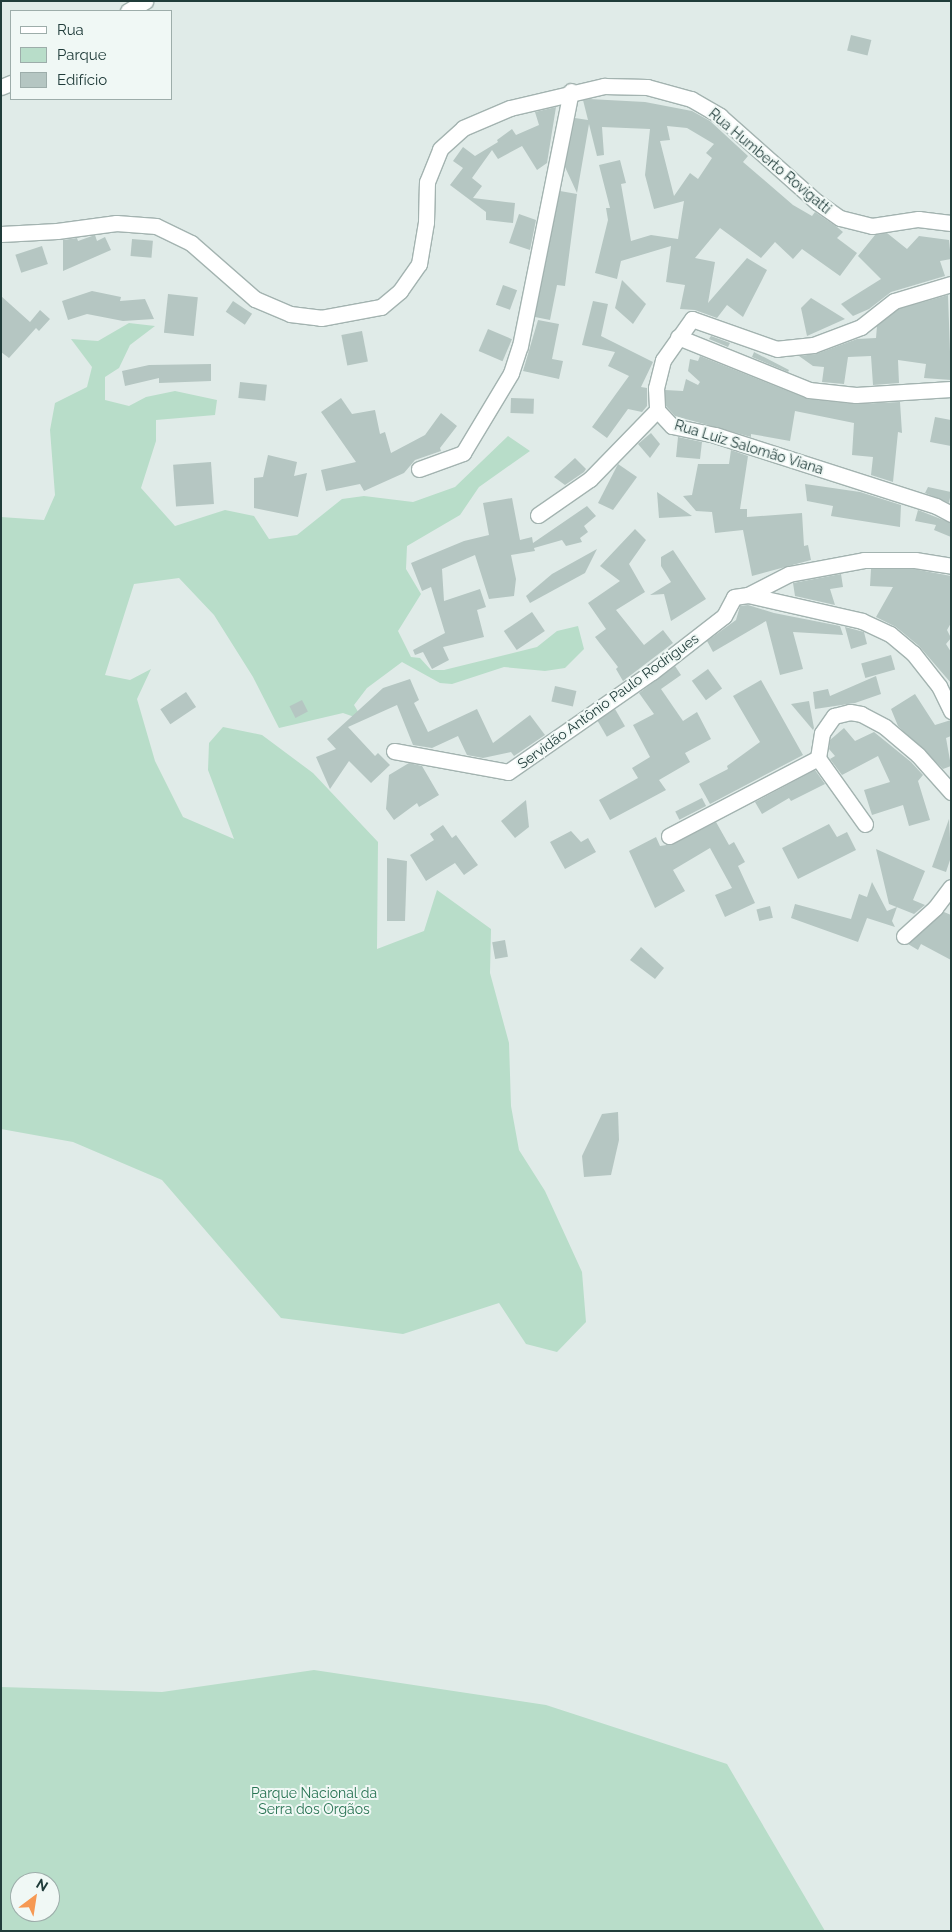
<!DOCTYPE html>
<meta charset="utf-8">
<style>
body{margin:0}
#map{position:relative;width:952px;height:1932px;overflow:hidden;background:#e0ebe8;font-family:Raleway,sans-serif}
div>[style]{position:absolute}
.green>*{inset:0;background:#b8ddc9}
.building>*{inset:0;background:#b5c6c2;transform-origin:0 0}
.roads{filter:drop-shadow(1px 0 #a3b3b0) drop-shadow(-1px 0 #a3b3b0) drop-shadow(0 1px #a3b3b0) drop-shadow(0 -1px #a3b3b0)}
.minor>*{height:15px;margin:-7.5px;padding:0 7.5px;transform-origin:7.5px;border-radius:7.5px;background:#fff}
.tertiary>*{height:15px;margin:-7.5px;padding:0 7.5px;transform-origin:7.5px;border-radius:7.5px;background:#fff}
span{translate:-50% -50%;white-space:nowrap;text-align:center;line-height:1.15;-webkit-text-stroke:4px #f0f8f5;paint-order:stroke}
.street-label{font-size:14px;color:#203c3a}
.park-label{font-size:14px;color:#297454}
.frame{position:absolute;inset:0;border:2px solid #203c3a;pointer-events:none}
.legend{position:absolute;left:10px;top:10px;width:162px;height:90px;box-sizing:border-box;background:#f0f8f5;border:1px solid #9dadaa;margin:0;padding:6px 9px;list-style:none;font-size:15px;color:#203c3a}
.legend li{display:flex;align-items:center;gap:10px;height:25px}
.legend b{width:25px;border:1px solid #9dadaa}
.north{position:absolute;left:10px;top:1872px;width:50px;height:50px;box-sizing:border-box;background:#f0f8f5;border:1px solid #9dadaa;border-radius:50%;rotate:31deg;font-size:14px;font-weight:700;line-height:20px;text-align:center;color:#203c3a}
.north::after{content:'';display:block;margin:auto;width:18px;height:22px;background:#f69953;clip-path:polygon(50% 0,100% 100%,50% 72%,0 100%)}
</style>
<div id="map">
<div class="green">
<div style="clip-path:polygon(129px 323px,155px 326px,130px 345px,119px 368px,105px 377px,105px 400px,129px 406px,146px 397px,175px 391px,217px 400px,215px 415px,156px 420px,156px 441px,141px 488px,175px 526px,225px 510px,254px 516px,269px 539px,297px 535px,342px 499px,364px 496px,413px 502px,455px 487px,508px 436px,530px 451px,479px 487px,460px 515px,407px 546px,406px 569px,421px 594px,398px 631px,411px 657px,420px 658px,431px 670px,444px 670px,537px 647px,557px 631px,578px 626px,584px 649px,565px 668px,545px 671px,504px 667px,452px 684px,440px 683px,402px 662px,367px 688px,354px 705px,363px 720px,343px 713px,279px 728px,253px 677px,214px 615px,179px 578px,134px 584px,105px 675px,130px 680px,151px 669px,137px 699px,155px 761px,183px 817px,234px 839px,208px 770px,209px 743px,223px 727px,262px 735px,313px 773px,378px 842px,377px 949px,424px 931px,437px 890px,491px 929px,490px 973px,509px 1043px,511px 1106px,519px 1150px,545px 1191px,582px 1272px,586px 1322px,557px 1352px,526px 1344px,499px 1303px,403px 1334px,281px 1318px,162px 1180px,73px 1142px,1px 1129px,1px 517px,44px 520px,55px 495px,50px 430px,55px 403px,87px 387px,92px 367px,71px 339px,98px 341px)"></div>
<div style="clip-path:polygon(evenodd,314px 1670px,546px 1705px,727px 1764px,825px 1931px,1px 1931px,1px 1687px,162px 1692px,314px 1670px,20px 1882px,50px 1882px,50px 1912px,20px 1912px,20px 1882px)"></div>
</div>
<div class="building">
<div style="left:851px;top:35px;width:21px;height:16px;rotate:14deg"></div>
<div style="clip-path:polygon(evenodd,589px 99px,645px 102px,692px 111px,710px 121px,748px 156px,743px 162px,793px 205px,812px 216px,815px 212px,837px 227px,843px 232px,837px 238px,857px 253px,840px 276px,802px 249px,793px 259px,775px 242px,761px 258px,720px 228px,695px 258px,715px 262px,708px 303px,747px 258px,767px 270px,743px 317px,727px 305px,717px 318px,695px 310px,680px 309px,685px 285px,666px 282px,671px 246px,621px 261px,617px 279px,595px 273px,608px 220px,606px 208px,610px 208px,599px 165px,620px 160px,626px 183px,621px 184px,631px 241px,651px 235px,678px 239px,684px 201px,654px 209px,645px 175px,650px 129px,602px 127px,604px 155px,597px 156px,589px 124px,577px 193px,565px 167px,575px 118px,588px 120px,583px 100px,589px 99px,667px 126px,687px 128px,714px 144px,706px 153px,712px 158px,698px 179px,690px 173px,674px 196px,660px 141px,670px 140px,667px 126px)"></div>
<div style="clip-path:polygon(556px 107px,547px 163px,537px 170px,522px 146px,498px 159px,492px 150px,472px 178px,482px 186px,473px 198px,515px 203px,513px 223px,486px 220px,486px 212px,450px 185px,463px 168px,453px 161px,463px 147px,475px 156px,498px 142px,497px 140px,512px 129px,516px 135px,539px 125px,535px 112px)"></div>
<div style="clip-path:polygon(560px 191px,577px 194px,565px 286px,557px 285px,550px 320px,535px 317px)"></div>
<div style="clip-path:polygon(519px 214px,536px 220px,530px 250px,509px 243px)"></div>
<div style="clip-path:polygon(887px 233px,907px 249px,919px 236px,949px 240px,951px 259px,940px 261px,945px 276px,891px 292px,869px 309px,853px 316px,841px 304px,881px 279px,858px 256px,875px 235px)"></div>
<div style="clip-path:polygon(95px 235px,97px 241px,105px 237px,111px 250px,63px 271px,63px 240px,77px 238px,78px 241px)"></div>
<div style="left:132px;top:239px;width:21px;height:17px;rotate:5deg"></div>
<div style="left:42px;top:246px;width:19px;height:28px;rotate:72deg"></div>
<div style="clip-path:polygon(622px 280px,646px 304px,633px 324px,615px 308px)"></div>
<div style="left:503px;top:285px;width:15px;height:21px;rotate:20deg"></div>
<div style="clip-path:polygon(92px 291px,121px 297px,120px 301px,145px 299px,154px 319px,123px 321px,87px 314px,68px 320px,62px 301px)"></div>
<div style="left:168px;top:294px;width:30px;height:39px;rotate:6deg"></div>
<div style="clip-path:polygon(948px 295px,951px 380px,924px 378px,926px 364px,898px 360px,899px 383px,873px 385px,871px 356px,848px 357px,844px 384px,822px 382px,824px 367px,813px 366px,799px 356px,816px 354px,857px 339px,876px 338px,877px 326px,898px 309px)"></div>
<div style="clip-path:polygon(1px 296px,30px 322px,40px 310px,50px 319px,39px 331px,36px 328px,9px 358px,1px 352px)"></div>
<div style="clip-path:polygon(811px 298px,845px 319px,807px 336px,801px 308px)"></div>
<div style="left:233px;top:301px;width:23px;height:13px;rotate:34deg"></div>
<div style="clip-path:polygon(593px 301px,608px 304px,601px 336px,653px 362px,641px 387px,647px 388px,647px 406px,642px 412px,628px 409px,607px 438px,592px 427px,629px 376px,608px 366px,615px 352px,582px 345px)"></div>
<div style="clip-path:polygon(538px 320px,559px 324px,552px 359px,563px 361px,559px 379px,523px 371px)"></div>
<div style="left:488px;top:329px;width:26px;height:24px;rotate:23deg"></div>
<div style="left:362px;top:331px;width:31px;height:21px;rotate:79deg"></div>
<div style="clip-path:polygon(711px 336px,730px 343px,728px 347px,709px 339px)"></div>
<div style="clip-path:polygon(754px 352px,789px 370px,788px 372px,752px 357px)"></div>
<div style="clip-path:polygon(700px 356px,808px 399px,855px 404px,900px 402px,902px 433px,898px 432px,893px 482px,871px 475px,873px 457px,852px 455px,854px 423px,795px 411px,790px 441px,751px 434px,751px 437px,675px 416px,666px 406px,665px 390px,683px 391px,686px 379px,698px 385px,700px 382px,688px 371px,690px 359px,698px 361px)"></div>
<div style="clip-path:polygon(211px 364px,211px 381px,159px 383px,159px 378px,125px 386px,122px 371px,149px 365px)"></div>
<div style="left:240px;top:382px;width:27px;height:16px;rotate:6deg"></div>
<div style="clip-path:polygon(341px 398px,352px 414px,375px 410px,380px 434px,385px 432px,391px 453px,425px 435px,441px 413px,457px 426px,440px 448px,441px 451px,415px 460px,404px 473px,364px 491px,360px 484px,326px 491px,321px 470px,356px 462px,321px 412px)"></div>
<div style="left:511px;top:398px;width:23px;height:15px;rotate:2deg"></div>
<div style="clip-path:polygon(935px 417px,951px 420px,951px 446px,930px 442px)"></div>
<div style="clip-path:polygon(651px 433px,660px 444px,650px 458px,638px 444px)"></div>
<div style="clip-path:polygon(678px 437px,702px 442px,700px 459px,676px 457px)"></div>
<div style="clip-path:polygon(731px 450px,748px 456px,740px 509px,747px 509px,747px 517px,802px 513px,804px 546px,808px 545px,811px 560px,752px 576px,743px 530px,715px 533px,712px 512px,696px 511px,683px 496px,692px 495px,698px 464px,729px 464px)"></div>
<div style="clip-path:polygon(268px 455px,297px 462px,294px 476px,307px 473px,298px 517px,254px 508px,254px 478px,263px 477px)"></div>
<div style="clip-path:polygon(575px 458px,586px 469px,584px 472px,565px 485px,554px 477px)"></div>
<div style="left:211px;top:462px;width:42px;height:38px;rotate:86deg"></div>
<div style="clip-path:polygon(618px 464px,637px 477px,613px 510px,598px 503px)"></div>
<div style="clip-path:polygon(805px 484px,860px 492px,901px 505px,900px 527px,831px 516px,833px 506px,807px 501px)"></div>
<div style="clip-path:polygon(928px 487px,951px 492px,949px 503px,925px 493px)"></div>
<div style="clip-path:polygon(657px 492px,692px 516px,659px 518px)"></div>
<div style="clip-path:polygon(512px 498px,520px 540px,532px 537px,533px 543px,587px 506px,596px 516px,584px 526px,588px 532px,580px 538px,582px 542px,566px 546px,562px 540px,534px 548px,535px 551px,511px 555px,516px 579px,514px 596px,489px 599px,475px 555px,442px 569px,444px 601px,480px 589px,486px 607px,477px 610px,484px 637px,443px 647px,449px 660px,432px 669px,423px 652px,415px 655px,413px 650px,445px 633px,431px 587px,422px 591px,411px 563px,464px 541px,489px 535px,483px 503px)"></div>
<div style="clip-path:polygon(918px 510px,951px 523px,951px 537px,934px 530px,936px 525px,915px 521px)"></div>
<div style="clip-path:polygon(635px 529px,646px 540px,629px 564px,645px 592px,616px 610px,644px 645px,663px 630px,673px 643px,623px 681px,616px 669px,618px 667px,595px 637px,606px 629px,588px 603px,620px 581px,600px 566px)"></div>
<div style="clip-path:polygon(597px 549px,585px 573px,530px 603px,526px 596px,552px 574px)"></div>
<div style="clip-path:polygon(673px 550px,706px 599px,671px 621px,664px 594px,650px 595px,671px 582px,661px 566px,661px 557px)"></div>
<div style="clip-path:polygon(871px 569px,914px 569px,951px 576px,951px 623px,947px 630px,951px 638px,946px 644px,951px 652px,951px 683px,919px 646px,896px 627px,876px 617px,893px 587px,870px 586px)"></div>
<div style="clip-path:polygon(841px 574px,843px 587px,830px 589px,835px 605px,795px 596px,793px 583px)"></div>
<div style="clip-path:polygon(748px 605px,774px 613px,840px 626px,843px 635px,793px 632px,803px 669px,780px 675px,766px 621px,713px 652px,707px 641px,736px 620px,740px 606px)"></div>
<div style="left:532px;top:612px;width:23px;height:34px;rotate:56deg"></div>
<div style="clip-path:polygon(845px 627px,864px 632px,867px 644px,851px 649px)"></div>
<div style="left:891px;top:655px;width:15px;height:31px;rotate:74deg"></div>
<div style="clip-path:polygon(675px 666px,681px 675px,661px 689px,683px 721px,697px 712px,711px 739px,685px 753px,690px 762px,659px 780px,666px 790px,610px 820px,599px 800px,638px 778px,632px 768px,650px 757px,633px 725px,654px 714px,639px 693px)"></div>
<div style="left:708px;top:669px;width:24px;height:20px;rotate:54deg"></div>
<div style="clip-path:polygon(876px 676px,881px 694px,855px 703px,815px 709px,813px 692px,828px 689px,830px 696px)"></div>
<div style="clip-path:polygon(410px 679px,419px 700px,414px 703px,428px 732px,477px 709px,493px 743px,530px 715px,545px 735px,514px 756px,511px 752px,483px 758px,467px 755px,458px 736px,432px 748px,413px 745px,397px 705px,348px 727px,375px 756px,378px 753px,390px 765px,371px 783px,349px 761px,330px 789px,316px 757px,336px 749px,327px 739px,383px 688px)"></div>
<div style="clip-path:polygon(761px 680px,803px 755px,710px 804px,699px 784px,728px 769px,727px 766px,760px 742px,733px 696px)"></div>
<div style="left:555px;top:686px;width:22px;height:16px;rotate:13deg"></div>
<div style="left:186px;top:692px;width:18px;height:31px;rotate:56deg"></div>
<div style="clip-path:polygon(915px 694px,935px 725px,951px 720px,951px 736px,946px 738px,951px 766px,943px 769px,898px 726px,891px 709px)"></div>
<div style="left:302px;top:700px;width:13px;height:14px;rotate:63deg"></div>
<div style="clip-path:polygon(809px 701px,814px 728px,813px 730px,791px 704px)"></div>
<div style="left:615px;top:709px;width:20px;height:21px;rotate:60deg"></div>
<div style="clip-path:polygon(844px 728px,855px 741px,874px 732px,911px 762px,923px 775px,918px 781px,930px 820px,909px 826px,903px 805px,872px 815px,864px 790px,890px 782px,878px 756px,842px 775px,830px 759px,835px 756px,829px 749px,830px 740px)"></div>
<div style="clip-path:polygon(409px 763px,422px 766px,439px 795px,419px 807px,417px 803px,394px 820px,386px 809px,389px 775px)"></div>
<div style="clip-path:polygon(815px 770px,825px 784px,791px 801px,789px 798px,762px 814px,755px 802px)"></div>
<div style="left:702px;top:798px;width:9px;height:30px;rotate:63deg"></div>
<div style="clip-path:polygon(526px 800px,529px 827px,515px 838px,501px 821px)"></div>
<div style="clip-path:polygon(949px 819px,951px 857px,946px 872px,932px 867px)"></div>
<div style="clip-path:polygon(716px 822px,729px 845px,734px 842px,745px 862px,738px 866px,755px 903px,725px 917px,715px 895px,732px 888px,710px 848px,673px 870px,685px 891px,655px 908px,629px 851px,656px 837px,660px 846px,673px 844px)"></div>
<div style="clip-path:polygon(829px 824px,837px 837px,847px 832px,856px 850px,798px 879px,782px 848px)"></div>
<div style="clip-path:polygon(443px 825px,452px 838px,456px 835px,478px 865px,464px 875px,455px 863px,426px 881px,410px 855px,434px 840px,430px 834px)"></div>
<div style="clip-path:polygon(571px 831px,581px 842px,588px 838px,596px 852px,565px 869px,550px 842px)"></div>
<div style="clip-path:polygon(876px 849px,925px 871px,913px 900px,925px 905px,914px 914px,889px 904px)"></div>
<div style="clip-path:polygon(387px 858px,407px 861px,405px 921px,387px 921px)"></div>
<div style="clip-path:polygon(872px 882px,887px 911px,897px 907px,892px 921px,895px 927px,867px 918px,858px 942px,791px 918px,795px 904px,851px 919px,859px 894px,867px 897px)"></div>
<div style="left:770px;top:906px;width:12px;height:14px;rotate:76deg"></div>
<div style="clip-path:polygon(944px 912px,951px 915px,951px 960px,921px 944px,918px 950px,908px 944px)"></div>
<div style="left:505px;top:940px;width:17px;height:13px;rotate:80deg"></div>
<div style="clip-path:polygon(641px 947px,664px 968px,655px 979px,630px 960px)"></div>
<div style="clip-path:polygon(618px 1112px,619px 1140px,611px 1175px,584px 1177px,582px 1156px,602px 1114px)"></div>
</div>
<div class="roads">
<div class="minor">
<div style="left:1px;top:234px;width:56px;rotate:-3.1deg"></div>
<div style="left:57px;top:231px;width:60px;rotate:-7.7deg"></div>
<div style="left:116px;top:223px;width:40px;rotate:4.3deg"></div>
<div style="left:156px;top:226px;width:39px;rotate:26deg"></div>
<div style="left:191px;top:243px;width:85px;rotate:41.2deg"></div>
<div style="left:255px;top:299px;width:38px;rotate:23deg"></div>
<div style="left:290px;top:314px;width:31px;rotate:7deg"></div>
<div style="left:321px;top:318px;width:61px;rotate:-10.4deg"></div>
<div style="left:381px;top:307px;width:25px;rotate:-40deg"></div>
<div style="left:400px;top:291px;width:33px;rotate:-55deg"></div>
<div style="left:419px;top:264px;width:43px;rotate:-80.5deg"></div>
<div style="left:426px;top:222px;width:40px;rotate:-88.6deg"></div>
<div style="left:427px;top:182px;width:35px;rotate:-68deg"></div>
<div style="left:440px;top:149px;width:31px;rotate:-42deg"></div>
<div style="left:463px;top:128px;width:51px;rotate:-23.1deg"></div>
<div style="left:510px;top:108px;width:97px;rotate:-13.2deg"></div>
<div style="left:604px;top:86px;width:43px;rotate:1.3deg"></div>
<div style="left:647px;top:87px;width:46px;rotate:15.3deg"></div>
<div style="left:691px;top:99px;width:34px;rotate:30deg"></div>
<div style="left:720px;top:116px;width:130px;rotate:41.6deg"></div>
<div style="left:817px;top:202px;width:28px;rotate:35deg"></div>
<div style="left:840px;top:218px;width:33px;rotate:14deg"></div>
<div style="left:872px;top:226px;width:47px;rotate:-8.7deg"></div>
<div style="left:918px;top:219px;width:33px;rotate:7deg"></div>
<div style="left:951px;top:284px;width:59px;rotate:163.4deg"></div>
<div style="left:894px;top:301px;width:42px;rotate:141.8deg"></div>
<div style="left:861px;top:327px;width:51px;rotate:159.4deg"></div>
<div style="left:813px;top:345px;width:36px;rotate:174deg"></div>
<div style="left:777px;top:349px;width:90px;rotate:-160.6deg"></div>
<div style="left:692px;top:319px;width:50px;rotate:125.3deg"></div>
<div style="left:663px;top:360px;width:29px;rotate:104deg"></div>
<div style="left:656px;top:388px;width:22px;rotate:87deg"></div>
<div style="left:657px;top:410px;width:22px;rotate:47deg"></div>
<div style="left:672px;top:426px;width:44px;rotate:11.8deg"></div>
<div style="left:715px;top:435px;width:232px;rotate:17.8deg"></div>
<div style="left:936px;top:506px;width:17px;rotate:28deg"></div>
<div style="left:678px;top:337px;width:141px;rotate:22deg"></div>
<div style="left:809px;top:390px;width:47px;rotate:6.1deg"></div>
<div style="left:856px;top:395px;width:95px;rotate:-3.6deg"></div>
<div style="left:419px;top:469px;width:47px;rotate:-20deg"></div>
<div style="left:463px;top:453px;width:93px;rotate:-59deg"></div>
<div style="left:511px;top:373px;width:28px;rotate:-72deg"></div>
<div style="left:520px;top:346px;width:260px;rotate:-78.7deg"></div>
<div style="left:538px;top:515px;width:63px;rotate:-34.7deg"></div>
<div style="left:590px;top:479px;width:96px;rotate:-45.8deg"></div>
<div style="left:748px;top:595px;width:117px;rotate:12.8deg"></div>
<div style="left:862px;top:621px;width:31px;rotate:25deg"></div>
<div style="left:890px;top:634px;width:30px;rotate:40deg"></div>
<div style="left:913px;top:653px;width:42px;rotate:51.8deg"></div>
<div style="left:939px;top:686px;width:28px;rotate:64deg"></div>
<div style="left:394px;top:751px;width:116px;rotate:10.4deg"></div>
<div style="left:508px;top:772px;width:175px;rotate:-34.8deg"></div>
<div style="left:652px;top:672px;width:91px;rotate:-37.9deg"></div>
<div style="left:724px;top:616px;width:21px;rotate:-62deg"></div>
<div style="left:734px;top:597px;width:14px;rotate:-8deg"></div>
<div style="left:748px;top:595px;width:46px;rotate:-27.1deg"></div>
<div style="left:789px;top:574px;width:76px;rotate:-10.6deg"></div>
<div style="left:864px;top:560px;width:51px"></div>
<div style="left:915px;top:560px;width:36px;rotate:9deg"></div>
<div style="left:865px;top:824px;width:81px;rotate:-125.5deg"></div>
<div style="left:818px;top:758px;width:25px;rotate:-81deg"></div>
<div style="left:822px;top:733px;width:21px;rotate:-55deg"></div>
<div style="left:834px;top:716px;width:16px;rotate:-14deg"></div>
<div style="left:850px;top:712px;width:11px;rotate:10deg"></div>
<div style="left:861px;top:714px;width:27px;rotate:28deg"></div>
<div style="left:885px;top:727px;width:43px;rotate:40.3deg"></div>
<div style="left:918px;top:755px;width:50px;rotate:48.3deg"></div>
<div style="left:669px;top:836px;width:168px;rotate:-27.6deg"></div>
<div style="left:904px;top:936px;width:42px;rotate:-42.1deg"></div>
<div style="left:935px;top:908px;width:26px;rotate:-53deg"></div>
</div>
<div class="tertiary">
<div style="left:128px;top:11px;width:20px;rotate:-30deg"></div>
<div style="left:1px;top:87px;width:11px;rotate:-22deg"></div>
</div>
</div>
<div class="street-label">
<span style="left:770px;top:161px;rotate:40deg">Rua Humberto Rovigatti</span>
<span style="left:749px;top:447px;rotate:17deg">Rua Luiz Salomão Viana</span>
<span style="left:608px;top:701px;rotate:-36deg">Servidão Antônio Paulo Rodrigues</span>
</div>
<div class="park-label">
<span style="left:314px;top:1801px">Parque Nacional da<br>Serra dos Orgãos</span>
</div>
<div class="frame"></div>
<ul class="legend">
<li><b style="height:6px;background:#fff"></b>Rua</li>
<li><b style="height:14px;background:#b8ddc9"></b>Parque</li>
<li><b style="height:14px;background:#b5c6c2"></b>Edifício</li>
</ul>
<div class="north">N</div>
</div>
